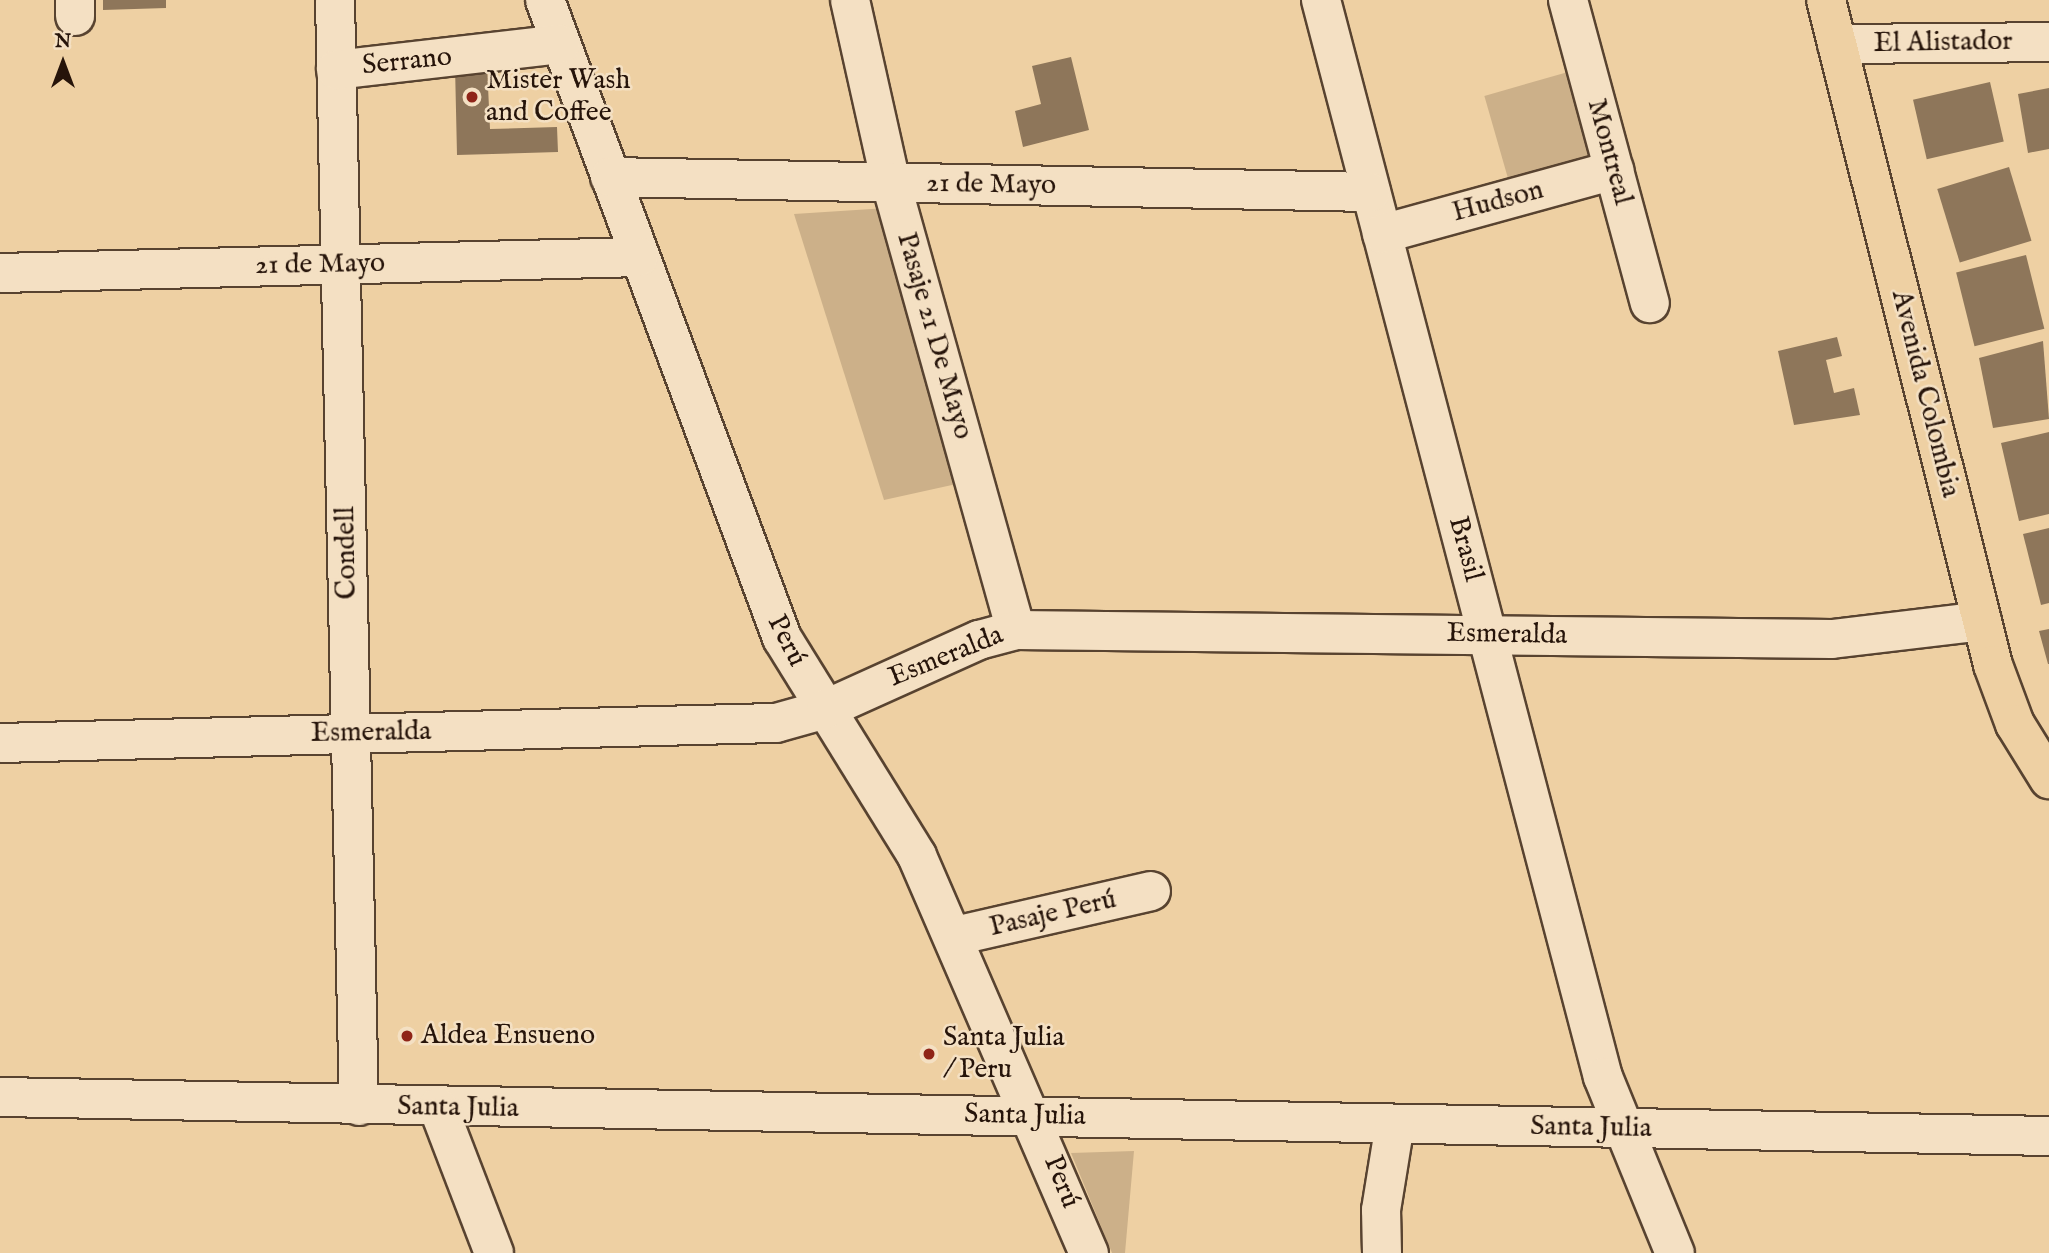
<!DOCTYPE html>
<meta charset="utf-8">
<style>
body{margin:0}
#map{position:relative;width:2049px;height:1253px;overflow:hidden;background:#eed0a3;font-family:"IM FELL English",serif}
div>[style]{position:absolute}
.green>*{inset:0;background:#ccb089;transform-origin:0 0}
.building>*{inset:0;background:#8e765a;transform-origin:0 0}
.roads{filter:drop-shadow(2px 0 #584330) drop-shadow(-2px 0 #584330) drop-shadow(0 2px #584330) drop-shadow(0 -2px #584330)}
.minor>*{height:38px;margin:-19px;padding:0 19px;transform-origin:19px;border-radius:19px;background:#f4e0c3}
.major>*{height:38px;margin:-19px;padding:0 19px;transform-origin:19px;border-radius:19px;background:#eed0a3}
.dots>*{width:19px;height:19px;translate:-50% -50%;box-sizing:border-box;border:4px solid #f4e0c3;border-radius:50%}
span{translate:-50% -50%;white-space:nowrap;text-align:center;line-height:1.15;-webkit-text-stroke:5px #f4e0c3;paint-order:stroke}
.street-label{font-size:28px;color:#26140a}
.poi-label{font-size:28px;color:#26140a}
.left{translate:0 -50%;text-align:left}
.north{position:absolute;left:28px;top:28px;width:70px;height:70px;-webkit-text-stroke:5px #f4e0c3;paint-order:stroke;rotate:0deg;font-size:19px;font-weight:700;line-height:28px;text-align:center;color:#26140a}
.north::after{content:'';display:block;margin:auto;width:24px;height:32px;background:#26140a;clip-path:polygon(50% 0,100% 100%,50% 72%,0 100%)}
</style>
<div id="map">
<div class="green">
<div style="left:1568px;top:72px;width:89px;height:87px;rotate:74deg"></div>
<div style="clip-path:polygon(887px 208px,961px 483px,884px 500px,794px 214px)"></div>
<div style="clip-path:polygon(1134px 1151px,1125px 1253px,1112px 1253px,1071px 1153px)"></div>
</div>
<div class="building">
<div style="clip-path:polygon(103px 0,166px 0,166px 8px,103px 10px)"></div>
<div style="clip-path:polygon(1071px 57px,1089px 130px,1023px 147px,1015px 111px,1041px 104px,1032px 66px)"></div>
<div style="clip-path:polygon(487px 65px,490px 129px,557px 127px,558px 152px,457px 155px,455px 66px)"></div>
<div style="left:1990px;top:82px;width:61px;height:79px;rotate:77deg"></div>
<div style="clip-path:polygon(2049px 88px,2049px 149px,2028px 153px,2018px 94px)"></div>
<div style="left:2009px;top:167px;width:77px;height:75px;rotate:73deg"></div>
<div style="left:2026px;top:255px;width:76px;height:72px;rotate:76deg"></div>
<div style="clip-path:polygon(1837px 337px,1842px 356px,1826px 360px,1834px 393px,1854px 388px,1860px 415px,1794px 425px,1778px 351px)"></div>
<div style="clip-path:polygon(2043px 341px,2049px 419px,1993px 428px,1979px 358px)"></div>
<div style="clip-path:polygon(2049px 432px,2049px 514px,2019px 521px,2001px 443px)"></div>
<div style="clip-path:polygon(2049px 528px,2049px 603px,2041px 605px,2023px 534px)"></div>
<div style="clip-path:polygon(2049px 629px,2049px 664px,2048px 664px,2039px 631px)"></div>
</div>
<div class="roads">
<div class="minor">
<div style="left:75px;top:0;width:16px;rotate:90deg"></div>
<div style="left:335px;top:0;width:1106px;rotate:88.76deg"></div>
<div style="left:545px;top:0;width:681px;rotate:69.62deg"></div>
<div style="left:782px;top:638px;width:256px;rotate:58.2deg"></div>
<div style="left:917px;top:856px;width:433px;rotate:66.6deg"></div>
<div style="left:850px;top:0;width:188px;rotate:77.4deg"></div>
<div style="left:891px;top:183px;width:464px;rotate:74.4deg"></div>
<div style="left:1321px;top:0;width:1113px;rotate:75.33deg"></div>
<div style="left:1603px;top:1077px;width:190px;rotate:67.8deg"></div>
<div style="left:1568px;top:0;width:314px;rotate:74.9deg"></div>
<div style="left:1837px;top:44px;width:212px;rotate:-0.5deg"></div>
<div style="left:336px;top:70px;width:226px;rotate:-6.6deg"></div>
<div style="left:610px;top:177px;width:761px;rotate:1.13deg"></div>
<div style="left:1382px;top:234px;width:241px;rotate:-15.4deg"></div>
<div style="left:0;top:273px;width:639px;rotate:-1.43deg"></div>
<div style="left:0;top:743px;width:776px;rotate:-1.48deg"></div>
<div style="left:776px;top:723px;width:52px;rotate:-15.6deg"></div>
<div style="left:826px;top:709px;width:168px;rotate:-24.3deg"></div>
<div style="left:979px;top:640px;width:38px;rotate:-15deg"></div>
<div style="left:1016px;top:630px;width:816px;rotate:0.63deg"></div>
<div style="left:1832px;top:639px;width:151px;rotate:-6.8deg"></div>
<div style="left:955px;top:936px;width:201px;rotate:-12.9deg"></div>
<div style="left:0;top:1097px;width:2049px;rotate:1.09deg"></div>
<div style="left:438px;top:1107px;width:156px;rotate:69deg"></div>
<div style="left:1382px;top:1253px;width:43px;rotate:-91.3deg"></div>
<div style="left:1381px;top:1210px;width:87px;rotate:-80.8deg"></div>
</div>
<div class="major">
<div style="left:1826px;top:0;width:686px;rotate:75.9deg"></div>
<div style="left:1993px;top:665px;width:63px;rotate:69.6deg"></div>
<div style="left:2015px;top:724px;width:65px;rotate:58.3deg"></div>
</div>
</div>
<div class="dots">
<div style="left:472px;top:97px;background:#8f2418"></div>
<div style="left:407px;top:1036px;background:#8f2418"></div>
<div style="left:929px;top:1054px;background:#8f2418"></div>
</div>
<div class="street-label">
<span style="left:1943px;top:43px;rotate:-1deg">El Alistador</span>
<span style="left:407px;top:62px;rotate:-6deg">Serrano</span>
<span style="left:1609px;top:152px;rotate:75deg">Montreal</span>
<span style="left:991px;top:185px;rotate:1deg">21 de Mayo</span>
<span style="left:1498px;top:202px;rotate:-15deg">Hudson</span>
<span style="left:320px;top:265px;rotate:-1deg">21 de Mayo</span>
<span style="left:934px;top:336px;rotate:74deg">Pasaje 21 De Mayo</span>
<span style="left:1925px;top:394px;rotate:76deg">Avenida Colombia</span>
<span style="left:1465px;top:549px;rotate:75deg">Brasil</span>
<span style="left:347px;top:553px;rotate:-91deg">Condell</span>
<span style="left:1507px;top:635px;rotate:1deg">Esmeralda</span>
<span style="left:786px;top:641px;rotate:63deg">Perú</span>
<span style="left:946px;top:657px;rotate:-22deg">Esmeralda</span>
<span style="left:371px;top:733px;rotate:-1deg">Esmeralda</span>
<span style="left:1053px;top:914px;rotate:-13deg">Pasaje Perú</span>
<span style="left:458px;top:1108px;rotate:1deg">Santa Julia</span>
<span style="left:1025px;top:1116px;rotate:1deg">Santa Julia</span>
<span style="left:1591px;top:1128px;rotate:1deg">Santa Julia</span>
<span style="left:1061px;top:1182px;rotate:68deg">Perú</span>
</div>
<div class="poi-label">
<span class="left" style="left:486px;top:97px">Mister Wash<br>and Coffee</span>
<span class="left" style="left:421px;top:1036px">Aldea Ensueno</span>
<span class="left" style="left:943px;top:1054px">Santa Julia<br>/ Peru</span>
</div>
<div class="north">N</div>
</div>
